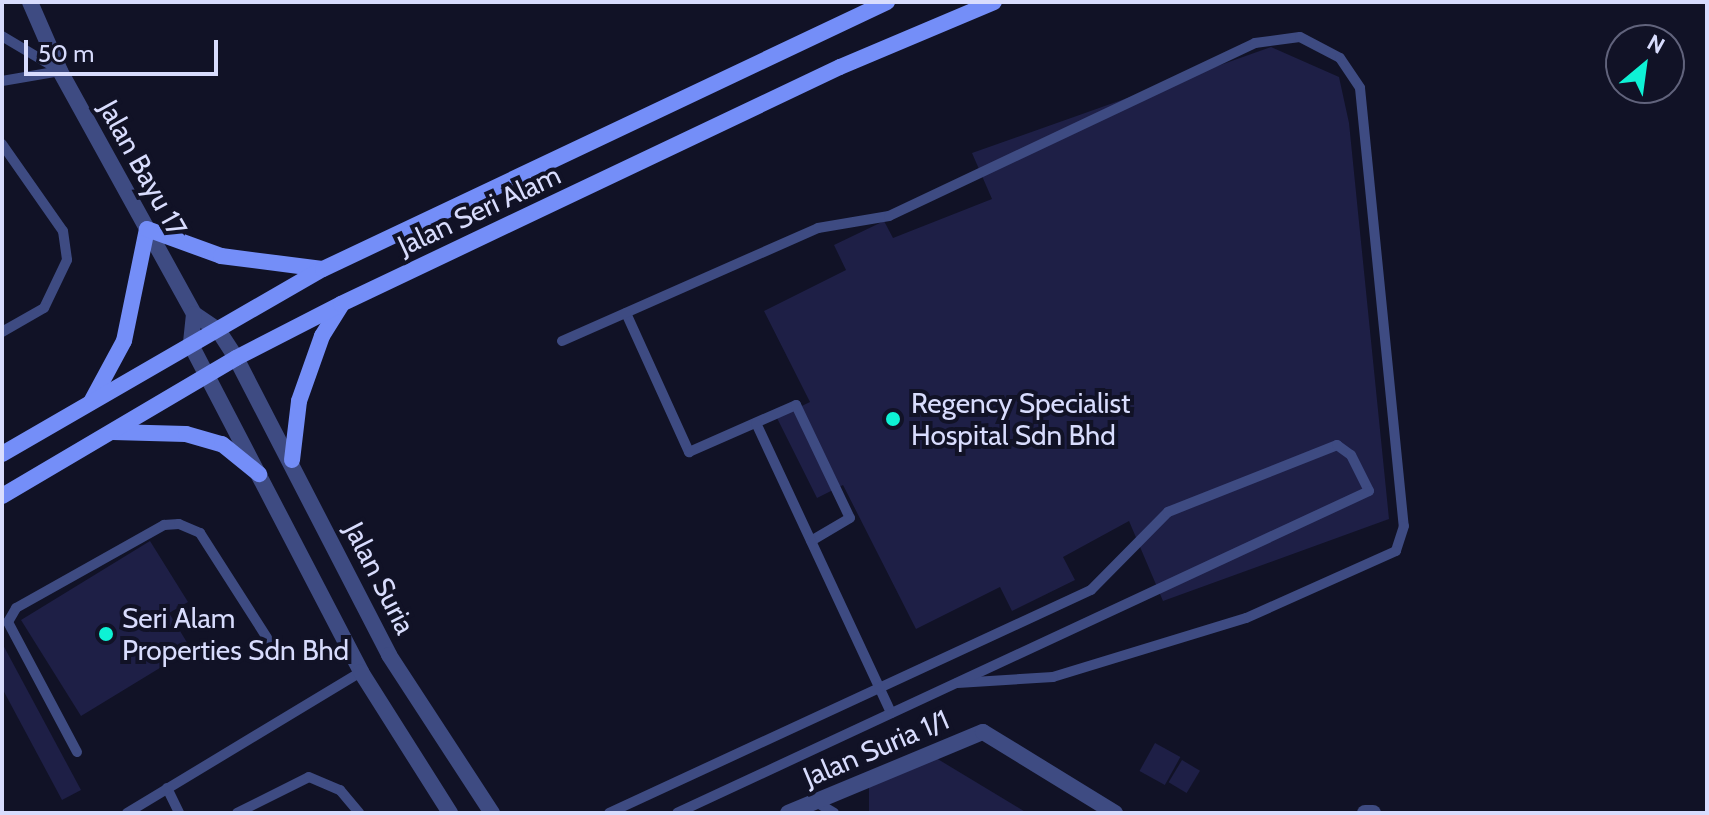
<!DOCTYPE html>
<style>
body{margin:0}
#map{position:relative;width:1709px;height:815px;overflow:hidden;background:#111226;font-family:Cabin,sans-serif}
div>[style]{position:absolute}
.building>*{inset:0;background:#1e1f46;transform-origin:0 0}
.lane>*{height:10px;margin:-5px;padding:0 5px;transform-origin:5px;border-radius:5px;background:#3e4b82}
.street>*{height:16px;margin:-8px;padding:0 8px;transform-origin:8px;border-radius:8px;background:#3e4b82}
.secondary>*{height:16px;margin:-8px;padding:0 8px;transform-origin:8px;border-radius:8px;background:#748ef8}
.dots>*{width:22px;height:22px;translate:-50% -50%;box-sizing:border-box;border:4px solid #111226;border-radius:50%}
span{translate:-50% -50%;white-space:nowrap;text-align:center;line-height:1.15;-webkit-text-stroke:8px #111226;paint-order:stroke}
.street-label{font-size:28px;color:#d8dcfd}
.poi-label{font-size:28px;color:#d8dcfd}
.left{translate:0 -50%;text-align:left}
.frame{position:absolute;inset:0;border:4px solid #d8dcfd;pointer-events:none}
.north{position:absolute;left:1605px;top:24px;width:80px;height:80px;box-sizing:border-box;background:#111226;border:2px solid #61637c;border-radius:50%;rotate:29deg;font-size:22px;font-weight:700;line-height:32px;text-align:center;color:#d8dcfd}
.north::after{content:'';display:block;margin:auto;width:28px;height:36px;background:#0ef2d5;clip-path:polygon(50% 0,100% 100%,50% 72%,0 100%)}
.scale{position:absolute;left:24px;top:40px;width:194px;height:36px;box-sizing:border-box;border:4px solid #d8dcfd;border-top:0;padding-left:10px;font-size:24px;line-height:28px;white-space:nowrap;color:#d8dcfd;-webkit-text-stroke:6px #111226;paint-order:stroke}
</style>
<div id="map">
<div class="building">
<div style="clip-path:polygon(1271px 47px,1339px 77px,1349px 123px,1389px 519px,1163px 601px,1129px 521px,1063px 557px,1075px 580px,1012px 611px,1000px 587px,916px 629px,843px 485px,817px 498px,777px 418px,810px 402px,764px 311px,846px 270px,834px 245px,884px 221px,893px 238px,992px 199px,972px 153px)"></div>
<div style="clip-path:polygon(150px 541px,188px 602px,169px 613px,191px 649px,81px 716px,21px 620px)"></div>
<div style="clip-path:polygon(2px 643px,81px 790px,62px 800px,2px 688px)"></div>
<div style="left:1155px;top:743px;width:29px;height:32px;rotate:29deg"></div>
<div style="clip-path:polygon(936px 758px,1027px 813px,869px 813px,869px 785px)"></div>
<div style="left:1182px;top:760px;width:21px;height:26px;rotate:31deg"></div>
</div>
<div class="lane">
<div style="left:2px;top:36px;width:66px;rotate:30.8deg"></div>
<div style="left:2px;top:81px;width:59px;rotate:-9.8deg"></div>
<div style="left:2px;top:144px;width:106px;rotate:55deg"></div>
<div style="left:63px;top:231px;width:29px;rotate:82deg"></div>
<div style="left:67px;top:260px;width:53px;rotate:115.6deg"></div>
<div style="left:44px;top:308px;width:48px;rotate:150.3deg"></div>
<div style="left:626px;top:313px;width:153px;rotate:65.6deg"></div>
<div style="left:689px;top:452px;width:117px;rotate:-23.7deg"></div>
<div style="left:796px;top:405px;width:125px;rotate:64.5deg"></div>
<div style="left:850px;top:518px;width:45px;rotate:149.5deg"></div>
<div style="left:562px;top:341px;width:280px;rotate:-23.8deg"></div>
<div style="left:818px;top:228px;width:72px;rotate:-9.6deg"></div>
<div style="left:889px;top:216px;width:405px;rotate:-25.3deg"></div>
<div style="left:1255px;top:43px;width:45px;rotate:-7.6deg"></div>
<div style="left:1300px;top:37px;width:45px;rotate:27.7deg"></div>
<div style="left:1340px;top:58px;width:36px;rotate:56deg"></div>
<div style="left:1360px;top:88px;width:440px;rotate:84.3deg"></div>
<div style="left:1404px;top:526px;width:26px;rotate:108deg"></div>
<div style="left:1396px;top:551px;width:164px;rotate:155.9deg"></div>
<div style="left:1246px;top:618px;width:202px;rotate:163deg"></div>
<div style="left:1053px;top:677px;width:96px;rotate:176.4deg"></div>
<div style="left:756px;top:423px;width:320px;rotate:65deg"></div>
<div style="left:77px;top:752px;width:147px;rotate:-118deg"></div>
<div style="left:8px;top:622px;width:16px;rotate:-60deg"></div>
<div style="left:16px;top:608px;width:170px;rotate:-29.3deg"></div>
<div style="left:164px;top:525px;width:15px;rotate:-4deg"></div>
<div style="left:179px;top:524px;width:23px;rotate:23deg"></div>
<div style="left:200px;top:533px;width:132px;rotate:57.4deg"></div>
<div style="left:167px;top:788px;width:28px;rotate:64deg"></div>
<div style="left:816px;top:802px;width:21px;rotate:31deg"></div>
<div style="left:127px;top:813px;width:273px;rotate:-31.1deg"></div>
<div style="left:237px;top:813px;width:80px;rotate:-26.6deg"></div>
<div style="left:309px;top:777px;width:34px;rotate:23deg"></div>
<div style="left:340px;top:790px;width:30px;rotate:50deg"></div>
<div style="left:609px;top:813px;width:531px;rotate:-24.83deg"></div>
<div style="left:1091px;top:590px;width:110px;rotate:-45.4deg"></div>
<div style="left:1168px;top:512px;width:182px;rotate:-21.6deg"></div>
<div style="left:1337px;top:445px;width:17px;rotate:36deg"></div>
<div style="left:1351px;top:455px;width:40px;rotate:63.4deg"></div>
<div style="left:1369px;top:491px;width:763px;rotate:155.05deg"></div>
</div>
<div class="street">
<div style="left:30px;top:2px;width:75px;rotate:66.5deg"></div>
<div style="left:60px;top:71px;width:277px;rotate:61.1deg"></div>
<div style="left:194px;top:314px;width:29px;rotate:34deg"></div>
<div style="left:218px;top:330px;width:33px;rotate:57deg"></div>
<div style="left:236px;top:358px;width:334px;rotate:62.7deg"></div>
<div style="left:389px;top:655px;width:189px;rotate:56.9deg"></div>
<div style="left:194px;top:314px;width:31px;rotate:96deg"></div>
<div style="left:191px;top:345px;width:369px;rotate:62.5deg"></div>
<div style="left:361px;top:672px;width:167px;rotate:57.7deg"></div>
<div style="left:788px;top:813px;width:211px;rotate:-22.6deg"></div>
<div style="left:983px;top:732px;width:155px;rotate:31.5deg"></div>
<div style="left:1365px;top:813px;width:8px"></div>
</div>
<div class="secondary">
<div style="left:91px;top:402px;width:69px;rotate:-61.6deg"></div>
<div style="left:124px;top:341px;width:114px;rotate:-78.4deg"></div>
<div style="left:147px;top:229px;width:79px;rotate:20deg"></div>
<div style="left:221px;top:256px;width:102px;rotate:7.3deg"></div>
<div style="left:113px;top:432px;width:73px;rotate:1.6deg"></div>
<div style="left:186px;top:434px;width:37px;rotate:16deg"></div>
<div style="left:222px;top:444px;width:48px;rotate:39deg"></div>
<div style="left:2px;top:454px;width:370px;rotate:-30deg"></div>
<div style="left:323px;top:269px;width:624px;rotate:-25.33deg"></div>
<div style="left:292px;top:460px;width:59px;rotate:-83.2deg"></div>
<div style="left:299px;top:401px;width:69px;rotate:-70.5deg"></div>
<div style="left:322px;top:336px;width:36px;rotate:-58deg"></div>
<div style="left:2px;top:496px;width:272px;rotate:-30.5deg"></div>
<div style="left:236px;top:358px;width:118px;rotate:-27.2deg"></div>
<div style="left:341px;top:304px;width:552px;rotate:-25.41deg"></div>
<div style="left:840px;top:67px;width:167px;rotate:-22.9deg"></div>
</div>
<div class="dots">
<div style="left:893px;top:419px;background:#0ef2d5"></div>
<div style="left:106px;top:634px;background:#0ef2d5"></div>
</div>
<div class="street-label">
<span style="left:143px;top:168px;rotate:61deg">Jalan Bayu 17</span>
<span style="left:479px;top:210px;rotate:-25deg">Jalan Seri Alam</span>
<span style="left:380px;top:578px;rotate:63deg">Jalan Suria</span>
<span style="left:876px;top:748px;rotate:-23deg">Jalan Suria 1/1</span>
</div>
<div class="poi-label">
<span class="left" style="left:911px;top:419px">Regency Specialist<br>Hospital Sdn Bhd</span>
<span class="left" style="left:122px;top:634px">Seri Alam<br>Properties Sdn Bhd</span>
</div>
<div class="frame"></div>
<div class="north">N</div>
<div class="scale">50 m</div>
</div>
